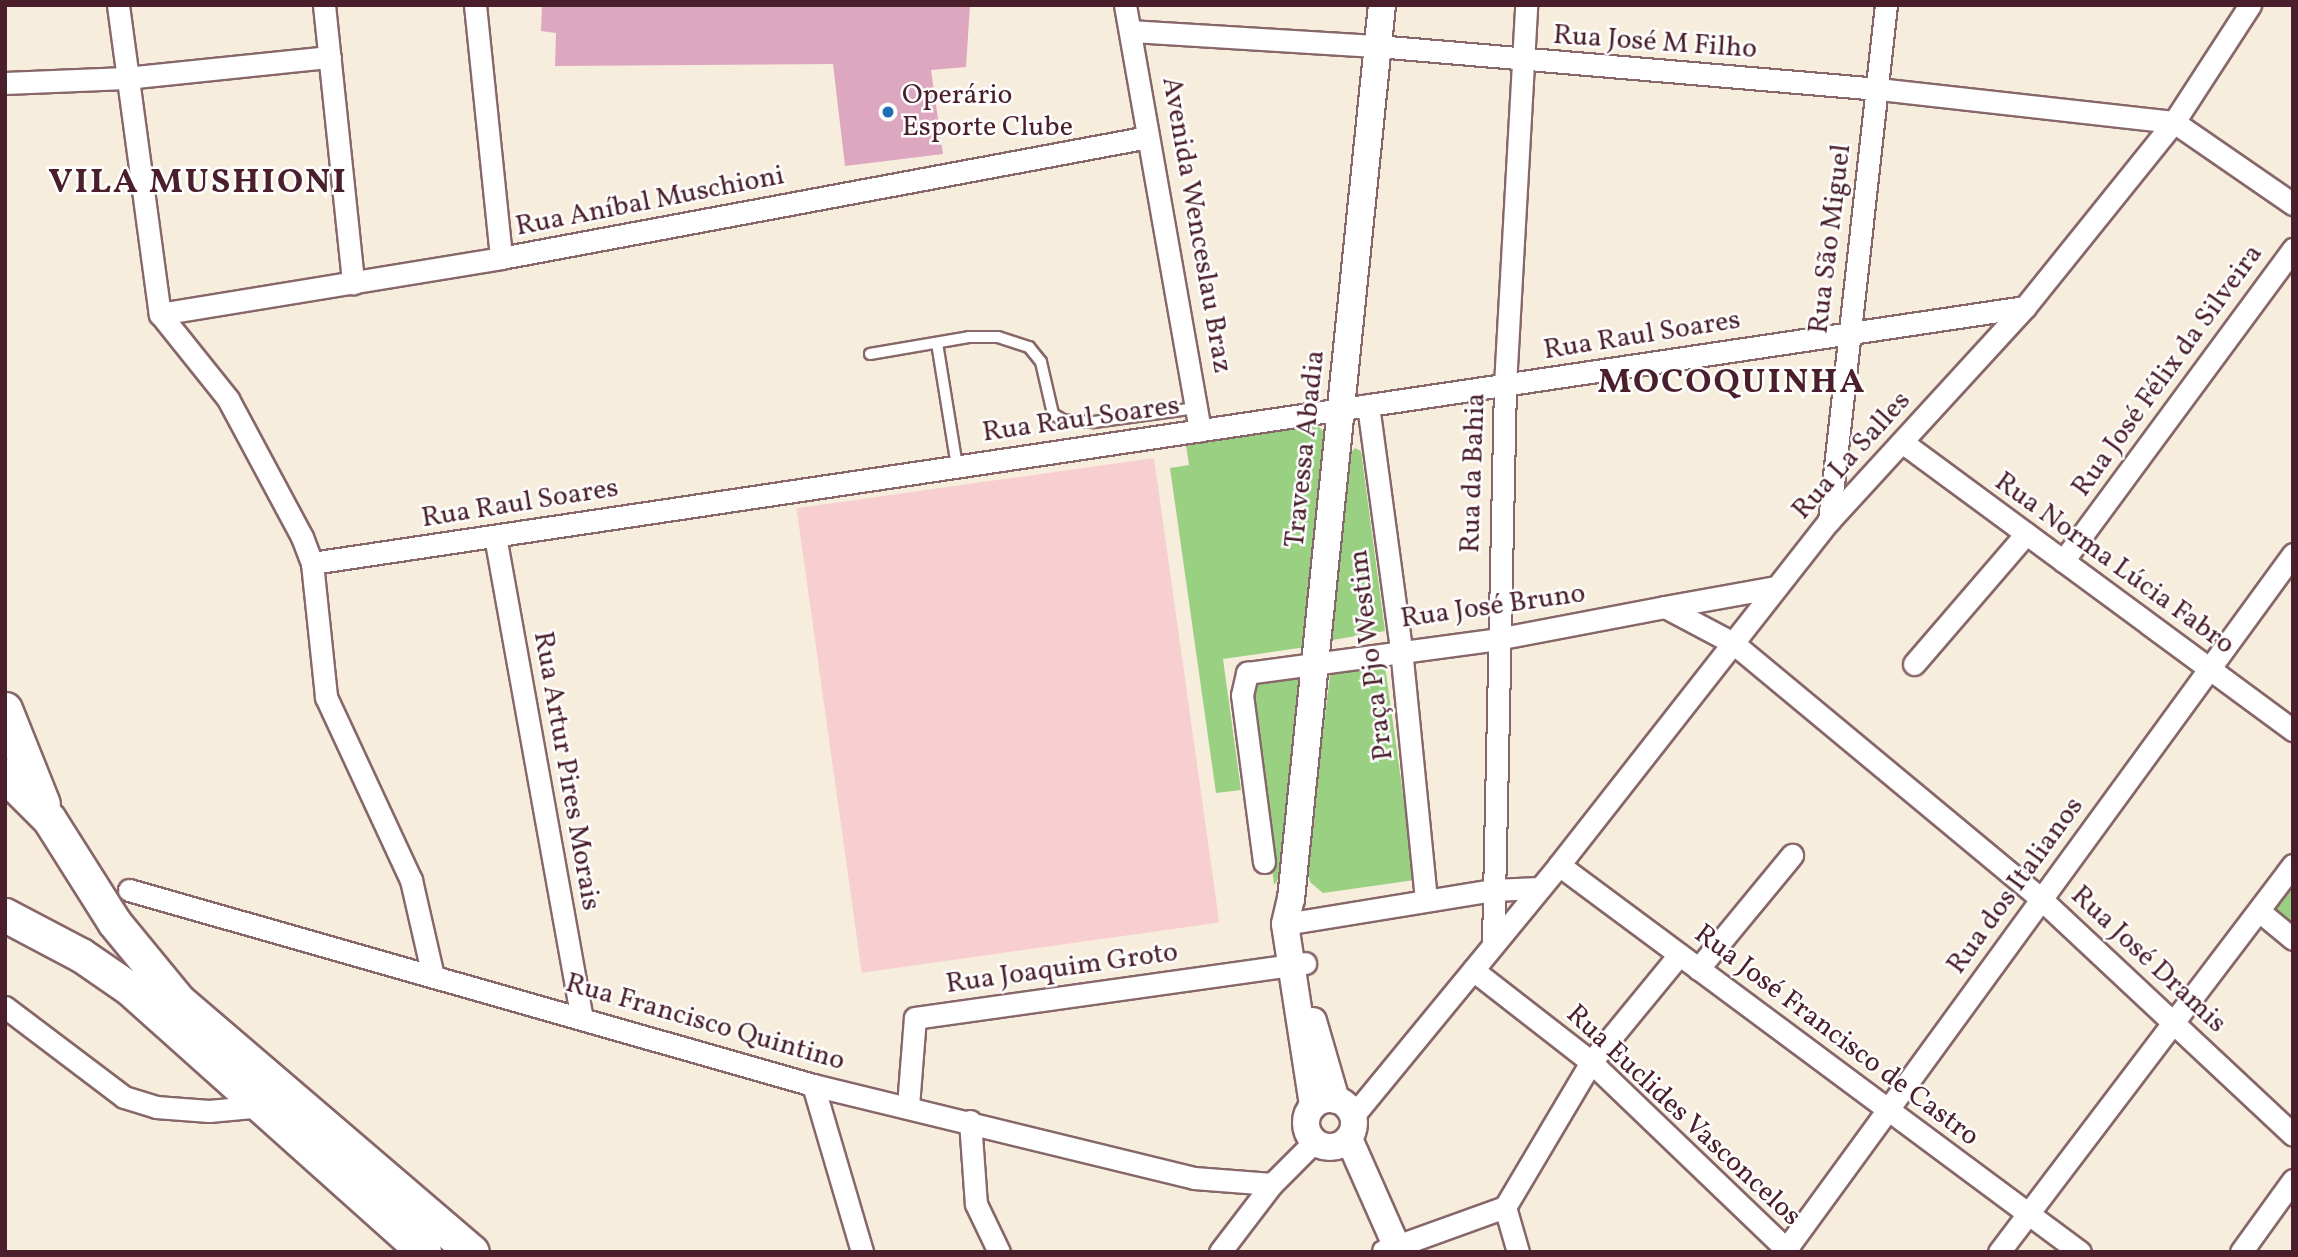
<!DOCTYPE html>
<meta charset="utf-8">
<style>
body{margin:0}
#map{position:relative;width:2298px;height:1257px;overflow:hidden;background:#f7eddc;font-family:Vollkorn,serif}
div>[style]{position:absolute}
.built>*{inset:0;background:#f7cfd1;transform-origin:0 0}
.green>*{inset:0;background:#99d082}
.building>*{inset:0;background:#dda7bf}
.roads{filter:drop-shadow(2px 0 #876769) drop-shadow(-2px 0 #876769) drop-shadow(0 2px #876769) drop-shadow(0 -2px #876769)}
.service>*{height:10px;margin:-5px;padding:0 5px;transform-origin:5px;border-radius:5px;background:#fff}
.minor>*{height:21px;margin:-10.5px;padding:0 10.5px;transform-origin:10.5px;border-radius:10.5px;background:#fff}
.tertiary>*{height:26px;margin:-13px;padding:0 13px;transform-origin:13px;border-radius:13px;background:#fff}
.tertiary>.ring{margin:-13px;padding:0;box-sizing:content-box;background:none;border:26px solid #fff;border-radius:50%}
.trunk>*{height:33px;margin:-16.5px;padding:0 16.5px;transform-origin:16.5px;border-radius:16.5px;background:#fff}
.dots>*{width:19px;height:19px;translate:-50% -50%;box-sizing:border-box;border:4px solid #fff;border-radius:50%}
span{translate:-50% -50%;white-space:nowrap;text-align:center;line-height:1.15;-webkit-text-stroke:5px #fff;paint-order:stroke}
.street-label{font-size:28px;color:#4a1f2b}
.poi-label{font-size:28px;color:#4a1f2b}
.left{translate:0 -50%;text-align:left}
.district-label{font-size:35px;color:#4a1f2b;font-weight:700;letter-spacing:2px}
.frame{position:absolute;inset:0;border:7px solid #4a1f2b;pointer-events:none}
</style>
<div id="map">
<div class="built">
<div style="left:1154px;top:458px;width:469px;height:361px;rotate:82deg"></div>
</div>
<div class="green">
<div style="clip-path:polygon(1314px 422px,1326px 434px,1306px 647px,1223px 659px,1241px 790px,1216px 793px,1170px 468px,1189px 465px,1185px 439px)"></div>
<div style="clip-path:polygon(1355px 448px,1361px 451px,1385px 631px,1327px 641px,1349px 455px)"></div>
<div style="clip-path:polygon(1384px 659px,1415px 880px,1323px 893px,1310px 882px,1306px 865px,1331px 668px)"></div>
<div style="clip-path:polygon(1299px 675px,1302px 681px,1281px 875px,1274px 885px,1252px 694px,1256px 682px)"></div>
<div style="clip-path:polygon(2293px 865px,2293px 939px,2259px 911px)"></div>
</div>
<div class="building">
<div style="clip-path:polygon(542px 5px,970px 5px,966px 67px,931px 70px,943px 154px,845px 166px,833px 64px,555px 66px,556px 33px,541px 31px)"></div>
</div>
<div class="roads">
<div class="service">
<div style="left:937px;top:343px;width:126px;rotate:80.8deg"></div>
<div style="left:870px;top:354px;width:100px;rotate:-9.7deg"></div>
<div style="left:969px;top:337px;width:29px"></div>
<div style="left:998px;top:337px;width:33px;rotate:18deg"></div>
<div style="left:1029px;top:347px;width:19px;rotate:51deg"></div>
<div style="left:1041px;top:362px;width:53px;rotate:77deg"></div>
<div style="left:1053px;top:414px;width:12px;rotate:31deg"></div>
<div style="left:1063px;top:420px;width:31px;rotate:4deg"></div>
<div style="left:1094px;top:422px;width:103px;rotate:-7.8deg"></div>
</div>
<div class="minor">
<div style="left:118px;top:5px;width:312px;rotate:82.3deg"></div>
<div style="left:160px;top:314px;width:109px;rotate:51.3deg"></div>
<div style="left:228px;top:399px;width:157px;rotate:61.8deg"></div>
<div style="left:302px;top:537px;width:28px;rotate:69deg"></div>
<div style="left:312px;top:563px;width:135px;rotate:84deg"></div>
<div style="left:326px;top:697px;width:202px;rotate:65.1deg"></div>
<div style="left:411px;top:880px;width:98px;rotate:77.1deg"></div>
<div style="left:324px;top:5px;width:280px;rotate:84deg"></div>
<div style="left:475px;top:5px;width:254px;rotate:84.1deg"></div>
<div style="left:1125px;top:5px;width:432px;rotate:80deg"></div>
<div style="left:1131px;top:31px;width:246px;rotate:3.5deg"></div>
<div style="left:1377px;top:46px;width:504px;rotate:4.9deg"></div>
<div style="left:1879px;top:89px;width:297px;rotate:6.4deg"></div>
<div style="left:2174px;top:122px;width:145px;rotate:34.6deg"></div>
<div style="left:5px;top:83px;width:121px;rotate:-2.4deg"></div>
<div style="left:126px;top:78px;width:205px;rotate:-5.9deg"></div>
<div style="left:160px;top:314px;width:346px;rotate:-9.3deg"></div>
<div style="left:501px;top:258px;width:658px;rotate:-10.59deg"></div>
<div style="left:1368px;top:405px;width:246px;rotate:82.3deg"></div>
<div style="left:1401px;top:649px;width:252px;rotate:84.3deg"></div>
<div style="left:1902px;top:442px;width:486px;rotate:36.4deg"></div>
<div style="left:1829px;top:521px;width:519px;rotate:-83.7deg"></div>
<div style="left:495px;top:536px;width:488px;rotate:79.8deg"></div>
<div style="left:2063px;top:561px;width:388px;rotate:-53.6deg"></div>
<div style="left:312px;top:563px;width:1732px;rotate:-8.5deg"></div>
<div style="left:1665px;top:607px;width:113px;rotate:-10.2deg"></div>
<div style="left:1914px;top:664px;width:172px;rotate:-49.3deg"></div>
<div style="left:1264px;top:862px;width:168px;rotate:-97.5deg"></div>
<div style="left:1242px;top:695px;width:23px;rotate:-77deg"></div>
<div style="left:1247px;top:673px;width:252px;rotate:-7.7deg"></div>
<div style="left:1497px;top:639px;width:171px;rotate:-10.8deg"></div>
<div style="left:1665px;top:607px;width:77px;rotate:27.9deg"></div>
<div style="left:1733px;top:643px;width:400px;rotate:39.7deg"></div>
<div style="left:2041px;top:899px;width:345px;rotate:43.1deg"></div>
<div style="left:1559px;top:865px;width:649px;rotate:36.61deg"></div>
<div style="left:129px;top:890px;width:711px;rotate:15.91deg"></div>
<div style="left:813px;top:1085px;width:392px;rotate:13.7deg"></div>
<div style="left:1194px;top:1178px;width:78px;rotate:4.4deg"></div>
<div style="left:2259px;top:911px;width:44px;rotate:39.5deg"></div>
<div style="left:1285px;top:924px;width:210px;rotate:-9.3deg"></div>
<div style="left:1492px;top:890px;width:48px;rotate:-2.4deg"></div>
<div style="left:1493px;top:944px;width:559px;rotate:-88.77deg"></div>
<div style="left:1505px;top:385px;width:381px;rotate:-86.8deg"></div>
<div style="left:1698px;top:969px;width:148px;rotate:-50.5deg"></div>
<div style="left:1473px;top:970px;width:150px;rotate:37.9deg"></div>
<div style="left:1591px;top:1062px;width:274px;rotate:43.8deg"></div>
<div style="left:5px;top:1007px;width:149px;rotate:37.1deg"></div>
<div style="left:124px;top:1097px;width:34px;rotate:17deg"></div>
<div style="left:156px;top:1107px;width:53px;rotate:4.3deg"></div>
<div style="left:209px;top:1111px;width:54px;rotate:-5.3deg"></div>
<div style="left:813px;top:1085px;width:174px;rotate:73.6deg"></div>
<div style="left:908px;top:1106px;width:88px;rotate:-85.5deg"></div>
<div style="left:915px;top:1018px;width:394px;rotate:-8deg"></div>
<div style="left:1353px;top:1116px;width:325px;rotate:-50.6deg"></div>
<div style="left:1559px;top:865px;width:437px;rotate:-51.9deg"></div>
<div style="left:1829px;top:521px;width:290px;rotate:-47.5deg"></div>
<div style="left:2025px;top:307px;width:238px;rotate:-51.2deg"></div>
<div style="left:2174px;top:122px;width:140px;rotate:-57deg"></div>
<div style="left:970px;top:1121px;width:83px;rotate:85.9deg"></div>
<div style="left:976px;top:1204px;width:53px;rotate:64.4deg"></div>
<div style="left:1505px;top:1207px;width:47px;rotate:73.9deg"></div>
<div style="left:1383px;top:1251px;width:130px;rotate:-19.8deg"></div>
<div style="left:1505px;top:1207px;width:169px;rotate:-59.3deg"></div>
<div style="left:1591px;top:1062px;width:139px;rotate:-50.6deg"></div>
<div style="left:1220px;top:1252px;width:86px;rotate:-52.6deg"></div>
<div style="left:1272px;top:1184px;width:59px;rotate:-45deg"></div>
<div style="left:1784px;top:1252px;width:864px;rotate:-53.9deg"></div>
<div style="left:1999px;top:1252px;width:486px;rotate:-52.8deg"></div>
<div style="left:2241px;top:1252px;width:89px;rotate:-54.2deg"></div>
</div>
<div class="tertiary">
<div style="left:1313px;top:1021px;width:82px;rotate:73.8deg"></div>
<div class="ring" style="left:1306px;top:1099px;width:22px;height:22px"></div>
<div style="left:1313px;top:1105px;width:183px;rotate:-98.8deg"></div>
<div style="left:1285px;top:924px;width:26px;rotate:-77deg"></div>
<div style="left:1291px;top:899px;width:899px;rotate:-84.19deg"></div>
<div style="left:1349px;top:1139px;width:124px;rotate:66.1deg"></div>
</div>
<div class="trunk">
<div style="left:5px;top:709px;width:102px;rotate:68.2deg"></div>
<div style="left:5px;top:775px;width:62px;rotate:45deg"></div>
<div style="left:49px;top:819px;width:122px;rotate:57.7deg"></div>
<div style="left:114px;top:922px;width:101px;rotate:50.6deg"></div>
<div style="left:178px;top:1000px;width:387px;rotate:40.6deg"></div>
<div style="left:5px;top:915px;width:86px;rotate:27.8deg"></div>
<div style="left:81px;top:955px;width:58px;rotate:34.5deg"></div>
<div style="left:129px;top:988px;width:396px;rotate:41.8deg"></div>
</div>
</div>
<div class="dots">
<div style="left:888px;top:112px;background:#1f6fb2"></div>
</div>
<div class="street-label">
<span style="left:1655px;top:43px;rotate:4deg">Rua José M Filho</span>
<span style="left:650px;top:202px;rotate:-11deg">Rua Aníbal Muschioni</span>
<span style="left:1196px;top:225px;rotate:80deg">Avenida Wenceslau Braz</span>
<span style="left:1831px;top:239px;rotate:-83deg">Rua São Miguel</span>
<span style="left:1642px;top:336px;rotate:-9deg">Rua Raul Soares</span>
<span style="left:2168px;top:371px;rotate:-54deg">Rua José Félix da Silveira</span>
<span style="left:1081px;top:420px;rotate:-8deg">Rua Raul Soares</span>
<span style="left:1306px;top:449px;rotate:-84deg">Travessa Abadia</span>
<span style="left:1852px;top:456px;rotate:-48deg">Rua La Salles</span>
<span style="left:1474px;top:473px;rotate:-88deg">Rua da Bahia</span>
<span style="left:520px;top:504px;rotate:-9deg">Rua Raul Soares</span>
<span style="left:2114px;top:564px;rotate:36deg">Rua Norma Lúcia Fabro</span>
<span style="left:1493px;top:607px;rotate:-8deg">Rua José Bruno</span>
<span style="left:1372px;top:655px;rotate:-97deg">Praça Pjo Westim</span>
<span style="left:566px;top:771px;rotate:80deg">Rua Artur Pires Morais</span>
<span style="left:2016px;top:886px;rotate:-54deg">Rua dos Italianos</span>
<span style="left:2148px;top:960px;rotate:43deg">Rua José Dramis</span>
<span style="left:1062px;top:969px;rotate:-8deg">Rua Joaquim Groto</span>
<span style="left:705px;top:1023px;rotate:16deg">Rua Francisco Quintino</span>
<span style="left:1836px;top:1036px;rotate:37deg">Rua José Francisco de Castro</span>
<span style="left:1683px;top:1116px;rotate:43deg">Rua Euclides Vasconcelos</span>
</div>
<div class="poi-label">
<span class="left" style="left:902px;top:112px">Operário<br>Esporte Clube</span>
</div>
<div class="district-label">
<span style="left:198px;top:183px">VILA MUSHIONI</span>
<span style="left:1732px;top:383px">MOCOQUINHA</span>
</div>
<div class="frame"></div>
</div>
